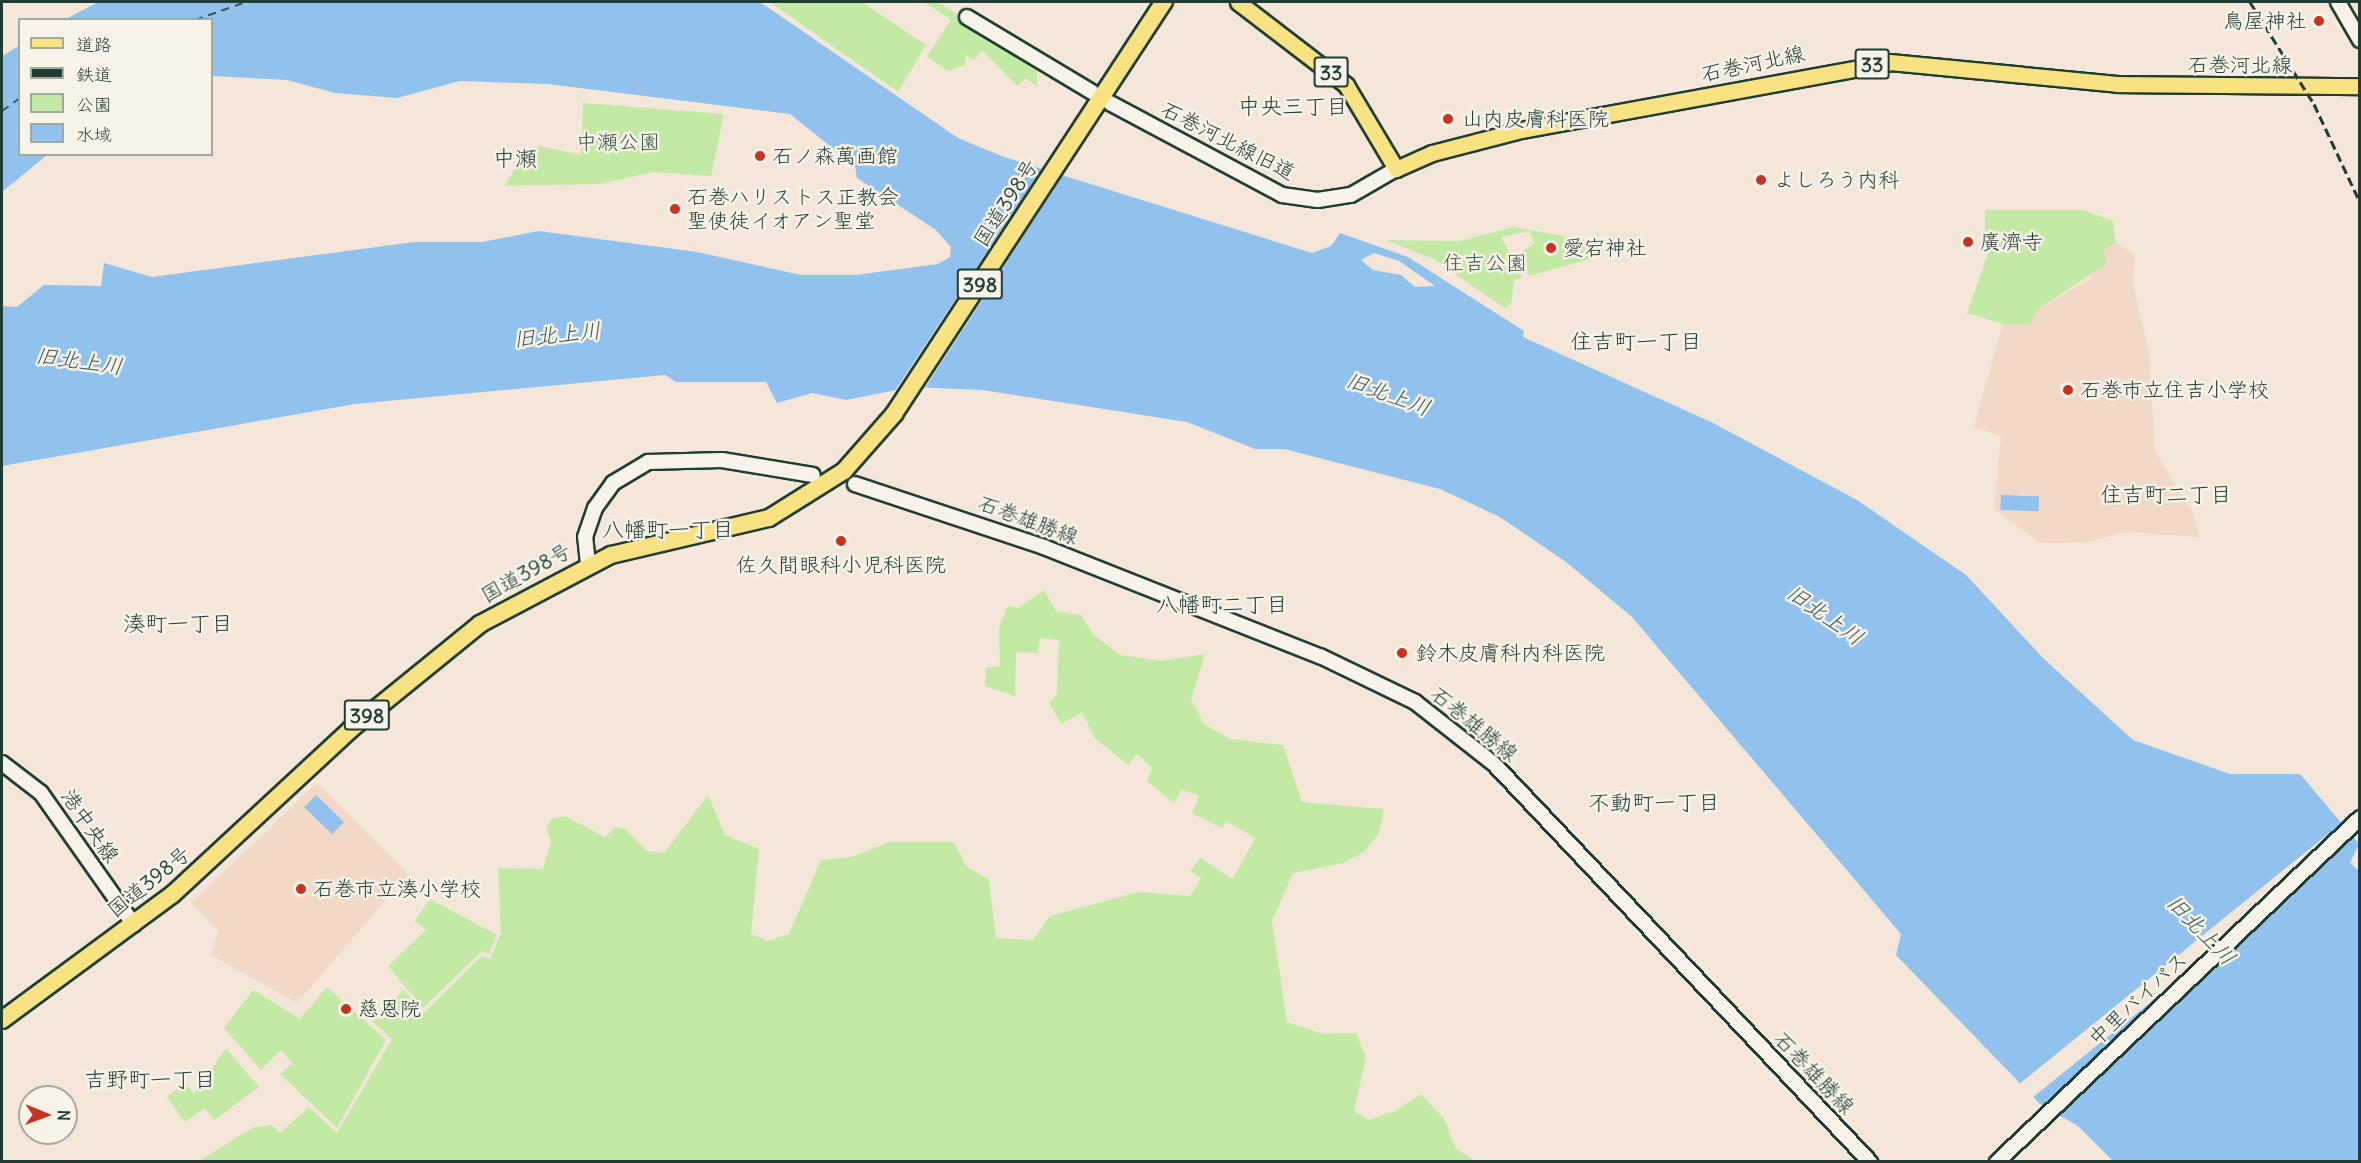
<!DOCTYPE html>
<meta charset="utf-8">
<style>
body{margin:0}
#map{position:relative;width:2361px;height:1163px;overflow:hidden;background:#f4e7d9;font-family:Delius,"Klee One",sans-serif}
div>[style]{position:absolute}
.built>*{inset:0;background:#f1d8c7}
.green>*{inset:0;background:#c3eaa5}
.water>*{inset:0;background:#91c1ed;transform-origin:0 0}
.pier>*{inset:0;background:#f4e7d9;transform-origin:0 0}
.ferry>*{height:1.5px;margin-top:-0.75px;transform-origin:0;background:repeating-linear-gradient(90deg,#365759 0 8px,transparent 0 14px)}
.roads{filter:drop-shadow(2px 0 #1f3d34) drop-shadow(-2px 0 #1f3d34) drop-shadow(0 2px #1f3d34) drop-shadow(0 -2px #1f3d34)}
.secondary>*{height:14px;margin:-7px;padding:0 7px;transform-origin:7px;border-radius:7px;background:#f7f3e8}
.primary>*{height:15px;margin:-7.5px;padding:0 7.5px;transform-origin:7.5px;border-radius:7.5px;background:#f8e281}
.highway>*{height:16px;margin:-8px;padding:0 8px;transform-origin:8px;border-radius:8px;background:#f8e281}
.rail>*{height:3px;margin-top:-1.5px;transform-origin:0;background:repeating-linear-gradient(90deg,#1f3d34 0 9px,transparent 0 13.5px)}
.dots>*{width:16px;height:16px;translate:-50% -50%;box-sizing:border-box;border:3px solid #f7f3e8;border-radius:50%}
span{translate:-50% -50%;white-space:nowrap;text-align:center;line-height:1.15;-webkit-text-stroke:5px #f7f3e8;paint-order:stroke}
.shield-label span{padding:2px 4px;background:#f7f3e8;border:2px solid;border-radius:4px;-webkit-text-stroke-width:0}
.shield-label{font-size:20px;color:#1f3d34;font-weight:700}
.poi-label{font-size:21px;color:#1f3d34}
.right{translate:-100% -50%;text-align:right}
.left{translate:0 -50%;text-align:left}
.street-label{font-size:21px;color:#1f3d34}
.park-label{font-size:21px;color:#385745}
.neighbourhood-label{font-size:22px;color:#1f3d34}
.water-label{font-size:22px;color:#365759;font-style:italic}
.frame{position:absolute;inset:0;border:3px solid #1f3d34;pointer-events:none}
.legend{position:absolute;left:18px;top:18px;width:195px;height:138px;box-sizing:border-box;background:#f7f3e8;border:2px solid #a1aaa0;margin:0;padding:8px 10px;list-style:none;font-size:18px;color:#1f3d34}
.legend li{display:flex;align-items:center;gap:12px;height:30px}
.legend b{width:30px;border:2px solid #a1aaa0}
.north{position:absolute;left:18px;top:1085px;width:60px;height:60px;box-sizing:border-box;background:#f7f3e8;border:2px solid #a1aaa0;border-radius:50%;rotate:91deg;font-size:16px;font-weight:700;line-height:24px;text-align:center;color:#1f3d34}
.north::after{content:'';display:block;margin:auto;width:21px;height:27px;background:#c8321e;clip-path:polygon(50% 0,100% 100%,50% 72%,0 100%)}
</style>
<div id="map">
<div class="built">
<div style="clip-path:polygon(2115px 242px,2135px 255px,2133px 284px,2149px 353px,2155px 451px,2193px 513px,2200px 537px,2125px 532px,2089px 542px,2040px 543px,1994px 509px,2001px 436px,1974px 427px,2003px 324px,2030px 325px,2037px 310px,2089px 280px,2104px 250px)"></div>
<div style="clip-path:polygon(317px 783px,408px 874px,297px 1003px,211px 955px,218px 931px,191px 903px)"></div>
</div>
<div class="green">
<div style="clip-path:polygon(770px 2px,862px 2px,926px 45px,898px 92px)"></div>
<div style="clip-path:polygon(924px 2px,938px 2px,1037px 67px,1037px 87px,1026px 78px,1017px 86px,982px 50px,974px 60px,966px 55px,965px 65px,948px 71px,927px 57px,951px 20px)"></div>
<div style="clip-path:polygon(583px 103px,724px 114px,711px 176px,653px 172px,599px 184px,505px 186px,523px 154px,540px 146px,581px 155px)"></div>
<div style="clip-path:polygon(1985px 210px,2083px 210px,2113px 221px,2115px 242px,2104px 250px,2107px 263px,2037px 310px,2030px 325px,2003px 324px,1967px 313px,1995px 234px,1985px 231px)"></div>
<div style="clip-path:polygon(1513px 227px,1569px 237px,1590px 248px,1590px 259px,1529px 276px,1523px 251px,1535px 243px,1529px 231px,1501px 237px,1522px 277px,1514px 281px,1511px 304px,1505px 308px,1433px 259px,1386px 240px,1460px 241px)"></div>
<div style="clip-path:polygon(1044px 590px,1056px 611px,1081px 615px,1093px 634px,1120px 655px,1163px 661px,1205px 654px,1191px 699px,1204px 724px,1230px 739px,1283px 745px,1302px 802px,1384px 809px,1379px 833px,1365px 851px,1344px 863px,1293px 873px,1272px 921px,1287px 1022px,1323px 1034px,1356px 1033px,1366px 1057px,1354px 1111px,1368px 1120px,1395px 1111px,1421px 1094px,1444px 1119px,1456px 1149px,1475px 1161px,199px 1161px,254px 1127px,272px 1125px,280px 1133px,309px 1107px,337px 1133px,392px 1039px,373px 1022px,403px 990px,424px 1013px,482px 956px,490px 959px,501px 933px,498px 868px,543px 869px,551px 841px,546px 827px,552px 819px,565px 816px,605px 837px,615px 827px,625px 829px,647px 851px,664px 853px,708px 795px,725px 835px,759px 849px,751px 934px,768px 941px,789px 934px,821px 860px,852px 857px,889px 842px,954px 842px,966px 866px,989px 880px,996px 938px,1033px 940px,1050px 916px,1139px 892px,1190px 896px,1201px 878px,1190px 871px,1200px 858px,1233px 879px,1255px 838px,1226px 821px,1222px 828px,1192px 813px,1199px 796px,1182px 789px,1174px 803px,1147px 781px,1152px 768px,1137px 754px,1128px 765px,1094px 737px,1082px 712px,1061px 724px,1049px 703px,1057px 694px,1059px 640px,1040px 638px,1038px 653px,1016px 652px,1015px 696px,985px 686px,986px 668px,1000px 666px,999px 628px,1008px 606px,1018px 608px)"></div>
<div style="clip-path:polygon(430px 899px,497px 935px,489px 954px,482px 951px,423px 1008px,388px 966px,426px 930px,415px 921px)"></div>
<div style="clip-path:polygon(327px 987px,386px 1040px,337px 1128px,280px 1074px,293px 1063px,281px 1050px,261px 1070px,224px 1028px,253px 990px,300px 1019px)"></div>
<div style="clip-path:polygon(226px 1048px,259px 1087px,214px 1120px,205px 1108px,185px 1122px,167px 1097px,185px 1082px,194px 1094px)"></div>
</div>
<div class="water">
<div style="clip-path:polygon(evenodd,98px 2px,760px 2px,958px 138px,1004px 157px,1312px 253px,1331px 246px,1340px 233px,1408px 257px,1524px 331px,1523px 337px,1711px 422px,1857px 500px,1966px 575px,2044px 659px,2133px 740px,2230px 774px,2300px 774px,2359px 844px,2350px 863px,2360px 872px,2359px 1161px,2113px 1161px,2078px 1126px,2040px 1104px,1896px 955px,1901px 934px,1632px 617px,1566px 562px,1500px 517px,1440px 489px,1284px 449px,1255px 449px,1187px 422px,982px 390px,912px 387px,846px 400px,812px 393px,777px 403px,766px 382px,676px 382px,665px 375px,355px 404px,2px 466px,2px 306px,17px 307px,44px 285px,101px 286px,104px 263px,152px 277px,414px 242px,482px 242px,539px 231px,697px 252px,801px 275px,856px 275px,938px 264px,950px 257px,951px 247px,936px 230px,857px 178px,855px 166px,790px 114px,548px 84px,460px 81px,397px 98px,335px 93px,287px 80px,212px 76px,212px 20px,66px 19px,98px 2px,1374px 253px,1399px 261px,1435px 286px,1415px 287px,1401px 275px,1373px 270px,1361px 260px,1374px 253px)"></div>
<div style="clip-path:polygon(19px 46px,20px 154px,47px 155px,2px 192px,2px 56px)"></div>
<div style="left:2001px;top:495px;width:38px;height:15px;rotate:2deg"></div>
<div style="left:316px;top:795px;width:39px;height:17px;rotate:44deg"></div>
</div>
<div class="pier">
<div style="clip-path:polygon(1043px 167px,1064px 174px,923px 391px,894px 392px)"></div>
<div style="left:2344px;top:821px;width:19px;height:417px;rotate:51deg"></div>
</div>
<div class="ferry">
<div style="left:195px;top:20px;width:54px;rotate:-19.4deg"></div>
<div style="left:2px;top:111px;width:22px;rotate:-36deg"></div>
</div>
<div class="roads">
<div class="secondary">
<div style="left:2338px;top:2px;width:44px;rotate:59.9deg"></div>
<div style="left:967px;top:17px;width:146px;rotate:31deg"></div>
<div style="left:1110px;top:103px;width:195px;rotate:28.1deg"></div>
<div style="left:1282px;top:195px;width:36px;rotate:8deg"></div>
<div style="left:1318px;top:200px;width:33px;rotate:-9deg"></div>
<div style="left:1351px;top:195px;width:52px;rotate:-30deg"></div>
<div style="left:855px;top:484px;width:199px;rotate:18.4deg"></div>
<div style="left:1044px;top:547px;width:297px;rotate:21.6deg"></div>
<div style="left:1320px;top:656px;width:106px;rotate:25.8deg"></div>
<div style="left:1415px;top:702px;width:100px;rotate:38.1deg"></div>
<div style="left:1494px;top:764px;width:548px;rotate:46.63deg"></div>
<div style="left:588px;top:564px;width:27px;rotate:-96deg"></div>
<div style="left:585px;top:537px;width:31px;rotate:-71deg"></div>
<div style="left:595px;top:508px;width:31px;rotate:-54deg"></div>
<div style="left:613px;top:483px;width:41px;rotate:-31deg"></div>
<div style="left:648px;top:462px;width:74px;rotate:-1.5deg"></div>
<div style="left:722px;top:460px;width:92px;rotate:9.4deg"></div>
<div style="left:2px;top:763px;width:49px;rotate:37.6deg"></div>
<div style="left:41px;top:793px;width:161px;rotate:54.8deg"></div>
<div style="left:1997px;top:1162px;width:500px;rotate:-43.46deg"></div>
</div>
<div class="primary">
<div style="left:1238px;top:2px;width:136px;rotate:37.5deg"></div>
<div style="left:1346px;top:85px;width:98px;rotate:59.2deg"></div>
<div style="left:1396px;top:169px;width:39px;rotate:-24deg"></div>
<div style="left:1432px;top:153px;width:92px;rotate:-14.5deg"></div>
<div style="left:1521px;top:130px;width:375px;rotate:-10.4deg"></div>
<div style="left:1890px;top:62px;width:228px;rotate:5.5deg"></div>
<div style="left:2117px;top:84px;width:243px;rotate:0.5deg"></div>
</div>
<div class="highway">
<div style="left:2px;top:1020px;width:212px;rotate:-36.4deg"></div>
<div style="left:173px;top:894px;width:243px;rotate:-42.8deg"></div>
<div style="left:351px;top:729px;width:166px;rotate:-39.1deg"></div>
<div style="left:480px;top:624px;width:148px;rotate:-27.8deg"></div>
<div style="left:611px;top:555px;width:162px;rotate:-13.2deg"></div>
<div style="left:769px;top:518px;width:89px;rotate:-32.1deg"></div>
<div style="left:844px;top:471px;width:76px;rotate:-48.7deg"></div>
<div style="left:894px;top:414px;width:493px;rotate:-56.8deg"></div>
</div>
</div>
<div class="rail">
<div style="left:2250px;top:2px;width:120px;rotate:57.9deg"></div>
<div style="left:2314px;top:104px;width:108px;rotate:64.9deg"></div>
</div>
<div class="dots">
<div style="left:2319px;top:21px;background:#c8321e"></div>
<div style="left:1448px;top:119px;background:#c8321e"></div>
<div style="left:760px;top:156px;background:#c8321e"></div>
<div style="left:1761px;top:180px;background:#c8321e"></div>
<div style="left:675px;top:209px;background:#c8321e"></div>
<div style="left:1968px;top:242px;background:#c8321e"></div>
<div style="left:1551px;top:248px;background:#c8321e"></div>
<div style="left:2068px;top:390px;background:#c8321e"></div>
<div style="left:841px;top:541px;background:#c8321e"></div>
<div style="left:1402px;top:653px;background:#c8321e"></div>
<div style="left:301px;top:889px;background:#c8321e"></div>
<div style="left:346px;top:1009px;background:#c8321e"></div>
</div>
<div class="shield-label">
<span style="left:1872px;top:64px">33</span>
<span style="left:1331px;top:72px">33</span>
<span style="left:980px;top:284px">398</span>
<span style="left:367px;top:715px">398</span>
</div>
<div class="poi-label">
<span class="right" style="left:2307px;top:21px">鳥屋神社</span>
<span class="left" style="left:1462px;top:119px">山内皮膚科医院</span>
<span class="left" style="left:772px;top:156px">石ノ森萬画館</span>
<span class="left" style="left:1774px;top:180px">よしろう内科</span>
<span class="left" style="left:687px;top:209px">石巻ハリストス正教会<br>聖使徒イオアン聖堂</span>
<span class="left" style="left:1980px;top:242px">廣濟寺</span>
<span class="left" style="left:1563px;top:248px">愛宕神社</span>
<span class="left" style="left:2080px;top:390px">石巻市立住吉小学校</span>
<span style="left:841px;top:565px">佐久間眼科小児科医院</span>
<span class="left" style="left:1416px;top:653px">鈴木皮膚科内科医院</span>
<span class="left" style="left:313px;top:889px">石巻市立湊小学校</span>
<span class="left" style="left:358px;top:1009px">慈恩院</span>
</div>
<div class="street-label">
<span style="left:1753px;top:64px;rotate:-12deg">石巻河北線</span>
<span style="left:2240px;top:65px">石巻河北線</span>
<span style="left:1228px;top:141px;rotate:27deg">石巻河北線旧道</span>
<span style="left:1006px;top:203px;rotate:-57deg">国道398号</span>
<span style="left:1028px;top:520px;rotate:20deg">石巻雄勝線</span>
<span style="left:526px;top:573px;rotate:-29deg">国道398号</span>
<span style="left:1474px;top:724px;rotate:39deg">石巻雄勝線</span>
<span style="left:90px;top:826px;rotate:55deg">港中央線</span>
<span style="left:149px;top:882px;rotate:-39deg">国道398号</span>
<span style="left:2138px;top:999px;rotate:-43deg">中里バイパス</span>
<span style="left:1814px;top:1073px;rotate:46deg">石巻雄勝線</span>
</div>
<div class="park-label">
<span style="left:618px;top:142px">中瀬公園</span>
<span style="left:1485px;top:263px">住吉公園</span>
</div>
<div class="neighbourhood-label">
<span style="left:1293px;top:107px">中央三丁目</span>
<span style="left:515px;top:159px">中瀬</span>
<span style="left:1636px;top:342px">住吉町一丁目</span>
<span style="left:2166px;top:495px">住吉町二丁目</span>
<span style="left:668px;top:530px">八幡町一丁目</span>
<span style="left:1222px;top:605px">八幡町二丁目</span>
<span style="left:178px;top:624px">湊町一丁目</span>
<span style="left:1654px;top:803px">不動町一丁目</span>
<span style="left:150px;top:1080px">吉野町一丁目</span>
</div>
<div class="water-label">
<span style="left:557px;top:335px;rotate:-6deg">旧北上川</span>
<span style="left:79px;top:361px;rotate:8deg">旧北上川</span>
<span style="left:1388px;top:394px;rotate:20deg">旧北上川</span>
<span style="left:1825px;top:615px;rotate:35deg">旧北上川</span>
<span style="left:2201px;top:930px;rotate:46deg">旧北上川</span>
</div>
<div class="frame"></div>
<ul class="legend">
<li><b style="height:8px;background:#f8e281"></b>道路</li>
<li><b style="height:8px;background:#1f3d34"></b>鉄道</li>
<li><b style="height:16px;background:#c3eaa5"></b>公園</li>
<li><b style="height:16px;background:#91c1ed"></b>水域</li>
</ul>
<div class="north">N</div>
</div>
